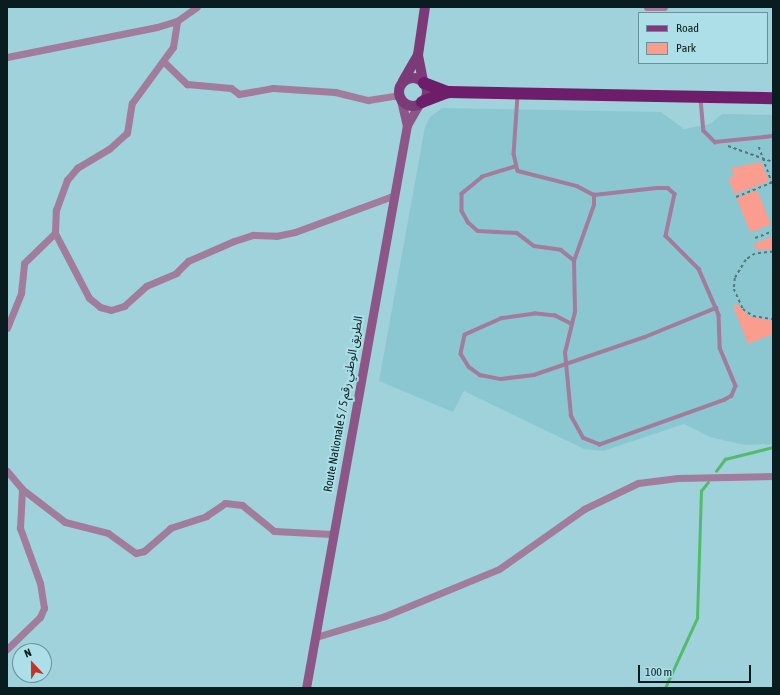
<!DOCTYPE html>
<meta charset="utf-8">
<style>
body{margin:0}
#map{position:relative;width:780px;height:695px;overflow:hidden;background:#9fd2da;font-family:"Asap Condensed","Noto Sans Arabic",sans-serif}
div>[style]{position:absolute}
.built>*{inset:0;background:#8bc7d1}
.green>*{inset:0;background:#fa9c8e;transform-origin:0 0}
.stream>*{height:2.5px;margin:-1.25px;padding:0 1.25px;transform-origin:1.25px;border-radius:1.25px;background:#54ba6e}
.path>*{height:1.5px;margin-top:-0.75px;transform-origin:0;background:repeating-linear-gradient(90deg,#54777c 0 3px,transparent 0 6px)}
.lane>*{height:3.5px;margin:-1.75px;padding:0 1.75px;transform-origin:1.75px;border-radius:1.75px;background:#a17c9d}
.street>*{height:7px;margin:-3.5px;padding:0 3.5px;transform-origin:3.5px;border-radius:3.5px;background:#a17c9d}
.secondary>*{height:9px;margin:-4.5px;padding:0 4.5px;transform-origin:4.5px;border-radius:4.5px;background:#8c5688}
.primary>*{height:10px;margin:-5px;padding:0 5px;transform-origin:5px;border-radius:5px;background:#7c3a78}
.primary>.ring{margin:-5px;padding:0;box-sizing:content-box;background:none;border:10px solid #7c3a78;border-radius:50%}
.highway>*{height:12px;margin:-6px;padding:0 6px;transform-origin:6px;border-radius:6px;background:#6d1d6a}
span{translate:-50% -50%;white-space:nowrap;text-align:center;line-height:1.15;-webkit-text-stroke:4px #acdfe7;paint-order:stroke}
.street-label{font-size:12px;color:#091d20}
.frame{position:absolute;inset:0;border:8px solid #091d20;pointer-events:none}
.legend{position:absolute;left:638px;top:12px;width:130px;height:52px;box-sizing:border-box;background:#acdfe7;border:1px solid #6b9197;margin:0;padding:5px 7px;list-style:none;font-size:12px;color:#091d20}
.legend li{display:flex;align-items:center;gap:8px;height:20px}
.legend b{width:20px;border:1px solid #6b9197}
.north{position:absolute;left:12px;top:643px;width:40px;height:40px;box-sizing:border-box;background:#acdfe7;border:1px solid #6b9197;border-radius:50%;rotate:338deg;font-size:11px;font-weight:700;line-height:16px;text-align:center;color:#091d20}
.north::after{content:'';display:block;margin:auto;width:14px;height:18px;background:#c03326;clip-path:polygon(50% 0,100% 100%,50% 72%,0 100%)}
.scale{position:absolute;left:638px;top:665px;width:113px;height:18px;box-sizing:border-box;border:2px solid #091d20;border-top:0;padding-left:5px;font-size:12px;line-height:14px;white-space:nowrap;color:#091d20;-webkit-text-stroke:3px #acdfe7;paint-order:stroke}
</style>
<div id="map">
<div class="built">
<div style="clip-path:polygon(442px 108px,661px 112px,684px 129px,710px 124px,722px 114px,773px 115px,773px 444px,745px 445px,710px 437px,684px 424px,603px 451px,584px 449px,464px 391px,453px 412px,379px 381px,425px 127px,430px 117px)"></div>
</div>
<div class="green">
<div style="clip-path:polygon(761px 162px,769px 181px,735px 194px,728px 179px,734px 176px,731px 168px)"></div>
<div style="left:757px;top:190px;width:37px;height:22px;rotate:68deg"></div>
<div style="clip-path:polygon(773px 236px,773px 249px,756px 249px,754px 244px)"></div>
<div style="clip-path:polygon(737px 304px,749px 316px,773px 321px,773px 334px,748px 344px,733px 306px)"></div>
</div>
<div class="stream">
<div style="left:716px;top:471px;width:15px;rotate:-53deg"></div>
<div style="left:725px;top:459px;width:49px;rotate:-14deg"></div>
<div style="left:665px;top:688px;width:77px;rotate:-65.4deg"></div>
<div style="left:697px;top:618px;width:127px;rotate:-88.2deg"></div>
<div style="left:701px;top:491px;width:11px;rotate:-52deg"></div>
</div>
<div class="path">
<div style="left:728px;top:146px;width:48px;rotate:19.6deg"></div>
<div style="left:759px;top:147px;width:37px;rotate:70deg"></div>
<div style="left:736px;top:197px;width:40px;rotate:-22deg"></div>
<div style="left:755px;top:238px;width:19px;rotate:-21deg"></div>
<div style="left:773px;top:252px;width:18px;rotate:174deg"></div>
<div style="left:755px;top:254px;width:11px;rotate:146deg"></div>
<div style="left:746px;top:260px;width:21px;rotate:121deg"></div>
<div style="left:735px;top:278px;width:11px;rotate:95deg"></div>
<div style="left:734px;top:289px;width:22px;rotate:66deg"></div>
<div style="left:743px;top:309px;width:12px;rotate:35deg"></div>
<div style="left:753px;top:316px;width:20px;rotate:9deg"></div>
</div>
<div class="lane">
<div style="left:518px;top:96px;width:58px;rotate:93.9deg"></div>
<div style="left:514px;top:154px;width:17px;rotate:77deg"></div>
<div style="left:518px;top:171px;width:61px;rotate:14.3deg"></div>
<div style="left:577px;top:186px;width:19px;rotate:28deg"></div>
<div style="left:594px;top:195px;width:63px;rotate:-6.3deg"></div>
<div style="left:657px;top:188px;width:11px"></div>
<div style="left:668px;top:188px;width:9px;rotate:41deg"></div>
<div style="left:675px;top:194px;width:43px;rotate:102.1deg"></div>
<div style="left:666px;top:236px;width:47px;rotate:45deg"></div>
<div style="left:699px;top:269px;width:50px;rotate:66.5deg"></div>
<div style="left:719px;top:315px;width:33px;rotate:88deg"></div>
<div style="left:720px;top:348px;width:41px;rotate:67.2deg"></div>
<div style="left:736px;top:386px;width:11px;rotate:112deg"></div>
<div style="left:732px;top:396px;width:8px;rotate:150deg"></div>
<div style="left:725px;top:400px;width:133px;rotate:160.2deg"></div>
<div style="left:600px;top:445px;width:18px;rotate:-158deg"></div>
<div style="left:583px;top:438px;width:25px;rotate:-119deg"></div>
<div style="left:571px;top:416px;width:63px;rotate:-95.4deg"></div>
<div style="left:565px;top:353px;width:42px;rotate:-76.3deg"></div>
<div style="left:575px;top:312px;width:51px;rotate:-91.1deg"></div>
<div style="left:574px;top:261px;width:59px;rotate:-70.3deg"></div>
<div style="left:594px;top:205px;width:10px;rotate:-90deg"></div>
<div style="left:701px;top:99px;width:32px;rotate:85deg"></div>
<div style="left:704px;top:131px;width:16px;rotate:45deg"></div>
<div style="left:715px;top:142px;width:58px;rotate:-5.9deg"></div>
<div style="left:515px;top:167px;width:34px;rotate:163deg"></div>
<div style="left:483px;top:177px;width:27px;rotate:141deg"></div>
<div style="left:462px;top:194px;width:17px;rotate:90deg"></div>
<div style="left:462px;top:211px;width:13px;rotate:61deg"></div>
<div style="left:468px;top:222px;width:13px;rotate:42deg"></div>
<div style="left:478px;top:231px;width:39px;rotate:3deg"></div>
<div style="left:517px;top:233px;width:21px;rotate:37deg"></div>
<div style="left:534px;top:246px;width:27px;rotate:8deg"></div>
<div style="left:561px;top:250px;width:16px;rotate:38deg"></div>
<div style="left:571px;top:324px;width:18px;rotate:-153deg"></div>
<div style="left:555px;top:316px;width:20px;rotate:-174deg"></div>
<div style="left:535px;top:314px;width:34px;rotate:172deg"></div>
<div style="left:501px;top:319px;width:39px;rotate:156deg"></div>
<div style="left:465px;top:335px;width:19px;rotate:102deg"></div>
<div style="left:461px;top:354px;width:15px;rotate:58deg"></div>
<div style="left:469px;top:367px;width:14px;rotate:36deg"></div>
<div style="left:480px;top:375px;width:21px;rotate:11deg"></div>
<div style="left:501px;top:379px;width:33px;rotate:-7deg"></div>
<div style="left:534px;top:375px;width:117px;rotate:-18.9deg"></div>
<div style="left:645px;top:337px;width:77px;rotate:-22.2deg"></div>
</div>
<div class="street">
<div style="left:647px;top:7px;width:17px"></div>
<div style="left:7px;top:57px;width:153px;rotate:-11.3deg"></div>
<div style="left:157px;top:27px;width:21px;rotate:-17deg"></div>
<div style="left:177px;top:21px;width:24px;rotate:-35deg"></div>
<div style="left:164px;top:62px;width:32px;rotate:44deg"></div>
<div style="left:187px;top:84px;width:44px;rotate:5.2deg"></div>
<div style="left:231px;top:88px;width:10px;rotate:37deg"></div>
<div style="left:239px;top:94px;width:35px;rotate:-10deg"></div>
<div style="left:273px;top:88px;width:62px;rotate:3.7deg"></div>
<div style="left:335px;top:92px;width:34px;rotate:14deg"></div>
<div style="left:368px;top:100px;width:31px;rotate:-9deg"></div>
<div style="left:55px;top:233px;width:73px;rotate:62.4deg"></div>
<div style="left:89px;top:298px;width:14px;rotate:39deg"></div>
<div style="left:100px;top:307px;width:11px;rotate:15deg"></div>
<div style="left:111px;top:310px;width:14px;rotate:-17deg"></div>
<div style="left:124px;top:306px;width:30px;rotate:-42deg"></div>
<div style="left:146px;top:286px;width:33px;rotate:-23deg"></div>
<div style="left:176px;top:273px;width:17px;rotate:-45deg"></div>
<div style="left:188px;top:261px;width:50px;rotate:-23.5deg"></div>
<div style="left:234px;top:241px;width:20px;rotate:-18deg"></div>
<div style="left:253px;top:235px;width:23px;rotate:2deg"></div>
<div style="left:276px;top:236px;width:19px;rotate:-12deg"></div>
<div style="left:295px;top:232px;width:104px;rotate:-20.2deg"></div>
<div style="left:7px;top:328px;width:38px;rotate:-68deg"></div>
<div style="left:21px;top:293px;width:30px;rotate:-84deg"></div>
<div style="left:24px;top:263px;width:43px;rotate:-44.1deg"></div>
<div style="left:55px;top:233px;width:23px;rotate:-88deg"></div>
<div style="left:56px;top:210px;width:32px;rotate:-70deg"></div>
<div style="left:67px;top:180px;width:16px;rotate:-50deg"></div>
<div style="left:77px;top:168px;width:37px;rotate:-31deg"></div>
<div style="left:109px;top:149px;width:24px;rotate:-42deg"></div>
<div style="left:127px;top:133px;width:30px;rotate:-81deg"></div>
<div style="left:132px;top:103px;width:69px;rotate:-53.8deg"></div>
<div style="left:173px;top:47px;width:26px;rotate:-81deg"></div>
<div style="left:7px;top:471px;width:23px;rotate:50deg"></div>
<div style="left:22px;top:489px;width:54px;rotate:37.5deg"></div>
<div style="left:65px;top:522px;width:44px;rotate:14.3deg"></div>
<div style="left:108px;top:533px;width:34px;rotate:36deg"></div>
<div style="left:136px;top:553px;width:8px;rotate:-14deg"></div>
<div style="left:144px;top:551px;width:35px;rotate:-41deg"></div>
<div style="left:170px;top:528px;width:38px;rotate:-18deg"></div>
<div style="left:206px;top:516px;width:23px;rotate:-34deg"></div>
<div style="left:225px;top:503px;width:17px;rotate:7deg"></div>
<div style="left:242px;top:505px;width:41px;rotate:39.1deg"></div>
<div style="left:274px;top:531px;width:58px;rotate:3deg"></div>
<div style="left:316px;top:637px;width:72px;rotate:-16.9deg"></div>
<div style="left:385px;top:616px;width:123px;rotate:-22.4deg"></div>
<div style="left:499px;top:569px;width:104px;rotate:-35.2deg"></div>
<div style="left:584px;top:509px;width:60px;rotate:-25.7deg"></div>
<div style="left:638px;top:483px;width:40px;rotate:-7.1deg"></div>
<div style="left:678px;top:478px;width:95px;rotate:-1.2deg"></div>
<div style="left:7px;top:649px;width:46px;rotate:-44.1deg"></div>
<div style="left:40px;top:617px;width:10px;rotate:-66deg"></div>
<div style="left:44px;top:608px;width:25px;rotate:-99deg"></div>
<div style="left:40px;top:583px;width:59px;rotate:-110deg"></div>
<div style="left:20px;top:528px;width:39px;rotate:-87deg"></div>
</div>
<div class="secondary">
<div style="left:401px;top:100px;width:26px;rotate:77deg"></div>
<div style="left:306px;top:688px;width:572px;rotate:-79.83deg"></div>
<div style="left:407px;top:125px;width:24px;rotate:-60deg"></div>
</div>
<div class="primary">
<div class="ring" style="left:399px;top:78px;width:18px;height:18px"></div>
<div style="left:403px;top:81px;width:30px;rotate:-60deg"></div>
<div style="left:423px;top:81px;width:26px;rotate:-101deg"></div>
<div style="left:418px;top:55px;width:49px;rotate:-81.7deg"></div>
</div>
<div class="highway">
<div style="left:424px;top:83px;width:26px;rotate:21deg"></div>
<div style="left:448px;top:92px;width:325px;rotate:1.1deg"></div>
<div style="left:422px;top:102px;width:28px;rotate:-21deg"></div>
</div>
<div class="street-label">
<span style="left:344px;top:404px;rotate:-80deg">Route Nationale 5 / الطريق الوطني رقم 5</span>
</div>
<div class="frame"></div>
<ul class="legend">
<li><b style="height:5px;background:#7c3a78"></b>Road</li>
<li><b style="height:11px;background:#fa9c8e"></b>Park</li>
</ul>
<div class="north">N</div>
<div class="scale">100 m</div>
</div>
